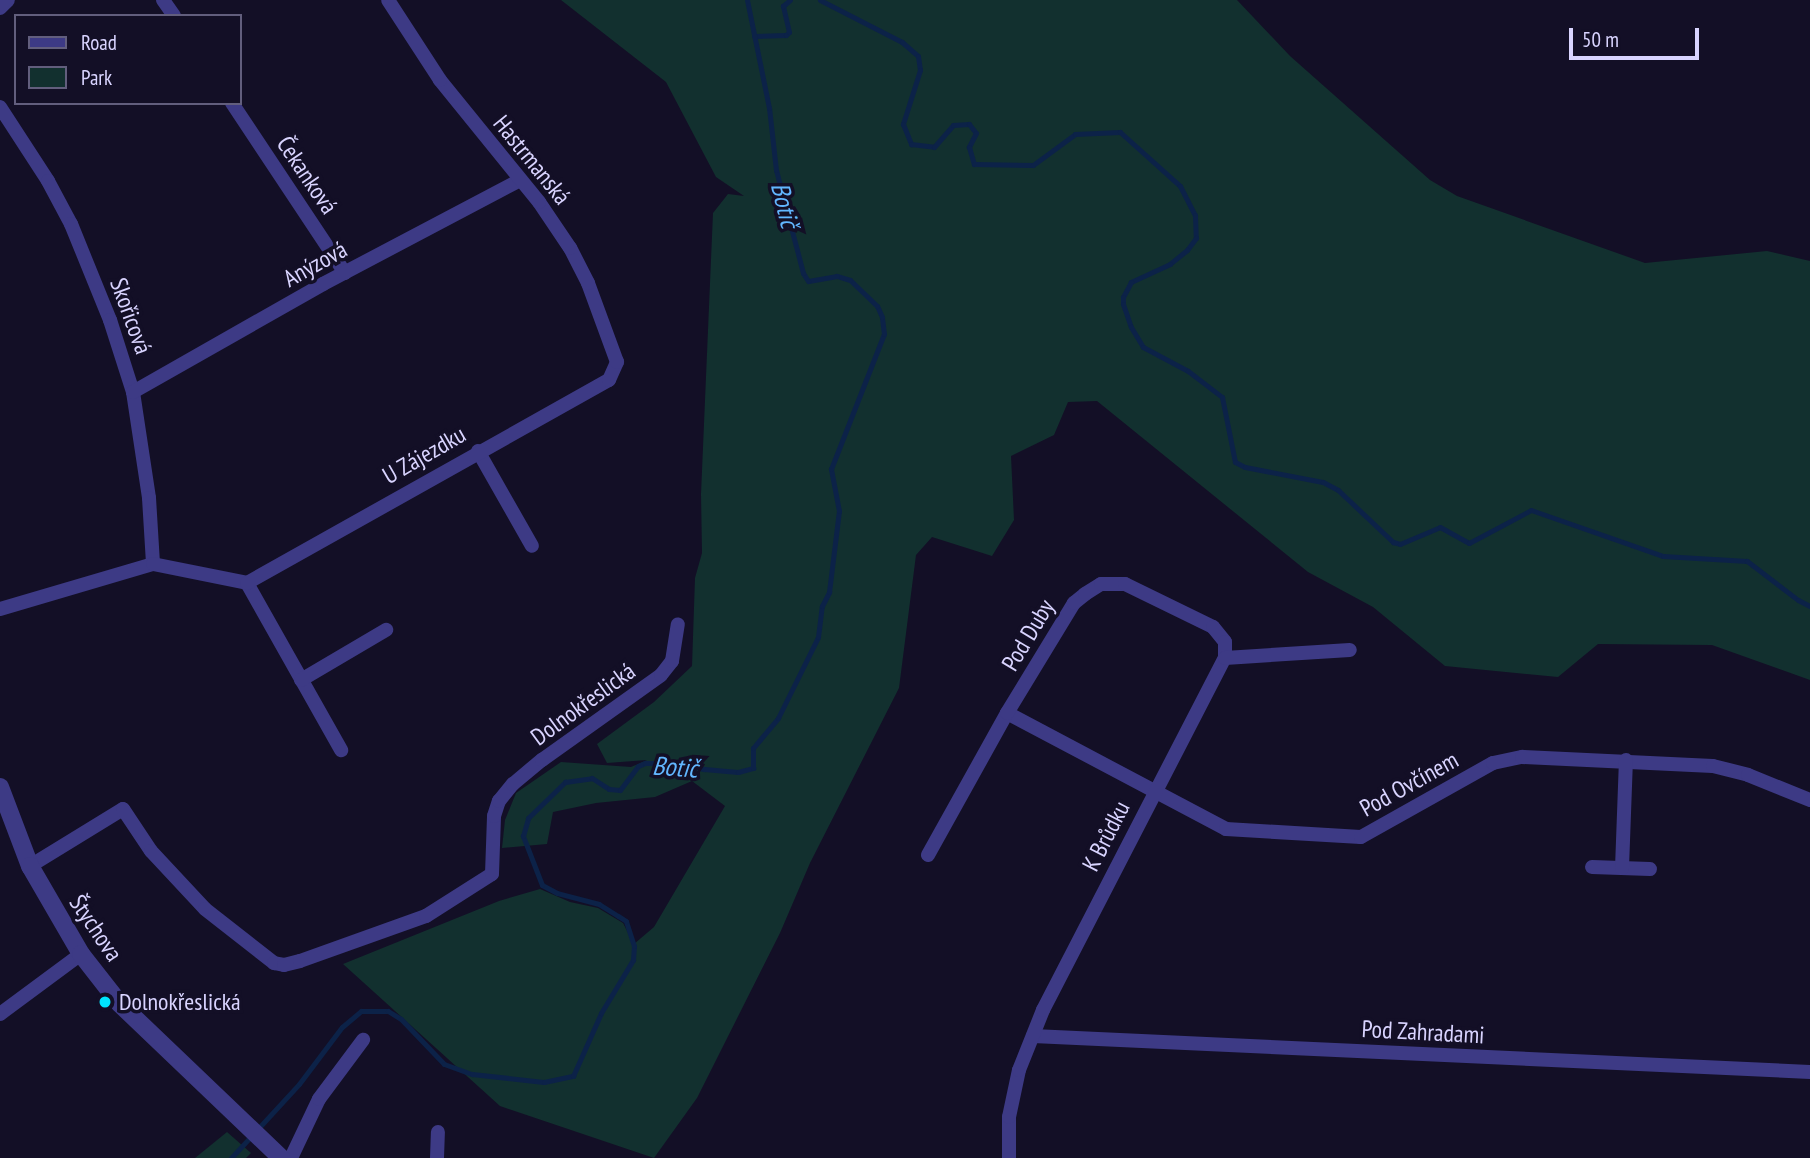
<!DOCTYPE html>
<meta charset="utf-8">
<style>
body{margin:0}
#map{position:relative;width:1810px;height:1158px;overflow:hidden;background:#130f26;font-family:"PT Sans Narrow",sans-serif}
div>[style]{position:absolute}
.green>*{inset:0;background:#12302f}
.stream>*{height:5px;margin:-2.5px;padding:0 2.5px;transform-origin:2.5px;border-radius:2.5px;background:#0c2248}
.minor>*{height:14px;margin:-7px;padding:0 7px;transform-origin:7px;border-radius:7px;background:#3d3a85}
.tertiary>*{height:18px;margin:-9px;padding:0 9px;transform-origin:9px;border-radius:9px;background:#3d3a85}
.dots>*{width:19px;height:19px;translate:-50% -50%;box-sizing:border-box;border:4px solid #130f26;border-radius:50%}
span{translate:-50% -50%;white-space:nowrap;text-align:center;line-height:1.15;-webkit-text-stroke:7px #130f26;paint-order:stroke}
.street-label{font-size:24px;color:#d9d4ff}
.poi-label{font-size:24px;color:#d9d4ff}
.left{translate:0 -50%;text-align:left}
.water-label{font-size:26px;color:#62b6ff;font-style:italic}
.legend{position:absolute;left:14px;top:14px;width:228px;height:91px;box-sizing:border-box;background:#130f26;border:2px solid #625e7d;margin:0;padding:9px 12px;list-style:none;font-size:21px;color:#d9d4ff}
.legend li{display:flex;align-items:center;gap:14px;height:35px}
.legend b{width:35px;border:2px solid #625e7d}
.scale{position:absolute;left:1569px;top:28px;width:130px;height:32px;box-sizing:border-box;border:4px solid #d9d4ff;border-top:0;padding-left:9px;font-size:21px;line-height:24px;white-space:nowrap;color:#d9d4ff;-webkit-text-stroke:5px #130f26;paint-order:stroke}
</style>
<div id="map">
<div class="green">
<div style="clip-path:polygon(561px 0,1237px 0,1290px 56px,1430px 180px,1457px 196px,1645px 263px,1767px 251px,1810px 261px,1810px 680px,1712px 645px,1598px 644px,1558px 677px,1445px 666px,1373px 607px,1308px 572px,1097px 401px,1068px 402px,1054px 435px,1011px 456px,1014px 520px,992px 556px,932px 537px,916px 555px,899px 688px,810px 863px,780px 933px,697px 1098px,654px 1158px,500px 1106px,343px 964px,499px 901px,540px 889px,570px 902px,598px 908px,623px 923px,634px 944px,654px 927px,725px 806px,692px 781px,655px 797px,596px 803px,553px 812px,547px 844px,502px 848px,505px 820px,516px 793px,561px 762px,631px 767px,647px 760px,607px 763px,597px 744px,654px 702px,692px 666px,695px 578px,702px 553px,701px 494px,713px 213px,728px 194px,744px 196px,716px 177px,666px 82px)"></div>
<div style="clip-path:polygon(227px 1132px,251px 1153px,246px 1158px,195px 1158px)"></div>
</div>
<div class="stream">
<div style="left:820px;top:0;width:92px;rotate:27.1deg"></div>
<div style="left:902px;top:42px;width:21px;rotate:41deg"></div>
<div style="left:918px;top:56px;width:14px;rotate:82deg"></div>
<div style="left:920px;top:70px;width:57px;rotate:107.5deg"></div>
<div style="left:903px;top:124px;width:22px;rotate:68deg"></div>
<div style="left:911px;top:144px;width:23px;rotate:7deg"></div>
<div style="left:934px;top:147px;width:29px;rotate:-49deg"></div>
<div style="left:953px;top:125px;width:16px;rotate:-4deg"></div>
<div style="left:969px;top:124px;width:11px;rotate:52deg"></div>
<div style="left:976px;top:133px;width:16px;rotate:117deg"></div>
<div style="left:969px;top:147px;width:18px;rotate:74deg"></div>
<div style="left:974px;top:164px;width:59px;rotate:1deg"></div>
<div style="left:1033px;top:165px;width:52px;rotate:-36.4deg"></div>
<div style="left:1075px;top:134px;width:45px;rotate:-2.5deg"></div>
<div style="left:1120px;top:132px;width:81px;rotate:42deg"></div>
<div style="left:1180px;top:186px;width:33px;rotate:63deg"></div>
<div style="left:1195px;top:215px;width:23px;rotate:88deg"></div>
<div style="left:1196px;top:238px;width:15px;rotate:127deg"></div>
<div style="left:1187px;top:250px;width:22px;rotate:141deg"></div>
<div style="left:1170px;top:264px;width:43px;rotate:155.2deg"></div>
<div style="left:1131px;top:282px;width:17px;rotate:118deg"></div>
<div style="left:1123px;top:297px;width:7px;rotate:90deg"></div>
<div style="left:1123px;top:304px;width:24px;rotate:71deg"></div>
<div style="left:1131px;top:327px;width:23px;rotate:59deg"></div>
<div style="left:1143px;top:347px;width:51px;rotate:28.1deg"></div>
<div style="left:1188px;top:371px;width:43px;rotate:37.4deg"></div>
<div style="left:1222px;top:397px;width:66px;rotate:78.7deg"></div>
<div style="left:1235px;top:462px;width:11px;rotate:27deg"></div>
<div style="left:1245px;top:467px;width:79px;rotate:10.9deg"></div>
<div style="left:1323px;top:482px;width:17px;rotate:28deg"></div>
<div style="left:1338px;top:490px;width:76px;rotate:43.4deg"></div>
<div style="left:1393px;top:542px;width:7px;rotate:16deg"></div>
<div style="left:1400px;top:544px;width:43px;rotate:-23deg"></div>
<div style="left:1440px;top:527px;width:33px;rotate:29deg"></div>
<div style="left:1469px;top:543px;width:70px;rotate:-28deg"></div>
<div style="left:1531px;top:510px;width:140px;rotate:19.2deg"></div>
<div style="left:1663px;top:556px;width:84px;rotate:3.4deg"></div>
<div style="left:1747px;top:561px;width:64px;rotate:37.4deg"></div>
<div style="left:1798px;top:600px;width:13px;rotate:27deg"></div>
<div style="left:754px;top:36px;width:32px;rotate:-2deg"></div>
<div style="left:786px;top:35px;width:4px;rotate:-45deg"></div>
<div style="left:789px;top:32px;width:27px;rotate:-103deg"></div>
<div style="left:783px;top:6px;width:9px;rotate:-41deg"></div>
<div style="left:231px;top:1158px;width:100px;rotate:-47.4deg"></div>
<div style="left:299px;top:1084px;width:71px;rotate:-53deg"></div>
<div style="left:342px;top:1027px;width:25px;rotate:-40deg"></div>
<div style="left:361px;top:1011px;width:27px"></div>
<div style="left:388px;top:1011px;width:15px;rotate:32deg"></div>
<div style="left:401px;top:1019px;width:62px;rotate:46.3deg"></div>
<div style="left:444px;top:1064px;width:30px;rotate:20deg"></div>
<div style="left:472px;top:1074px;width:72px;rotate:6.3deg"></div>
<div style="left:544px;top:1082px;width:30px;rotate:-12deg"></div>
<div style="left:573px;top:1076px;width:69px;rotate:-66deg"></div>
<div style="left:601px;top:1013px;width:62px;rotate:-58.9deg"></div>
<div style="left:633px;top:960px;width:14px;rotate:-86deg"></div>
<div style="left:634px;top:946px;width:26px;rotate:-108deg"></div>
<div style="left:626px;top:921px;width:9px;rotate:-148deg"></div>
<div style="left:618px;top:916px;width:22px;rotate:-148deg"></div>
<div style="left:599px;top:904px;width:43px;rotate:-165.3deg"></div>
<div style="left:557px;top:893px;width:17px;rotate:-152deg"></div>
<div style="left:542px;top:885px;width:53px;rotate:-111.2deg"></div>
<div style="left:523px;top:836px;width:19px;rotate:-74deg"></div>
<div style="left:528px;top:818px;width:52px;rotate:-44.2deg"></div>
<div style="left:565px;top:782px;width:27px;rotate:-8deg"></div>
<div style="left:592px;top:778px;width:20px;rotate:33deg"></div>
<div style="left:609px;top:789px;width:11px;rotate:5deg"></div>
<div style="left:620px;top:790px;width:30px;rotate:-53deg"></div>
<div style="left:638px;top:766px;width:8px;rotate:-23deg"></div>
<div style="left:645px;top:763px;width:36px"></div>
<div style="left:681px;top:763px;width:24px;rotate:15deg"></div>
<div style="left:704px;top:769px;width:34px;rotate:5deg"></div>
<div style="left:738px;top:772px;width:16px;rotate:-15deg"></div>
<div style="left:753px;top:768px;width:20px;rotate:-90deg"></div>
<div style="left:753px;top:748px;width:39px;rotate:-50deg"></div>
<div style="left:778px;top:718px;width:90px;rotate:-63.7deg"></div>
<div style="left:818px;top:637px;width:31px;rotate:-83deg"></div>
<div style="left:822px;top:606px;width:16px;rotate:-63deg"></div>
<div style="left:829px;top:592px;width:82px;rotate:-83deg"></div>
<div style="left:839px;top:511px;width:43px;rotate:-100.8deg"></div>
<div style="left:831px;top:469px;width:145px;rotate:-68.6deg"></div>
<div style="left:884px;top:334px;width:17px;rotate:-97deg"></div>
<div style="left:882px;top:317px;width:12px;rotate:-114deg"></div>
<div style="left:877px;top:306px;width:37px;rotate:-136deg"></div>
<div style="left:850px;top:280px;width:14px;rotate:-163deg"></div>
<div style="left:837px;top:276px;width:29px;rotate:170deg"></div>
<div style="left:808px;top:281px;width:9px;rotate:-122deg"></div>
<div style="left:803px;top:273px;width:106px;rotate:-104.7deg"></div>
<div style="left:776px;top:170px;width:62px;rotate:-96.4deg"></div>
<div style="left:769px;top:108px;width:110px;rotate:-101.5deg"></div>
</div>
<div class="minor">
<div style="left:163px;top:0;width:19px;rotate:55deg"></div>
<div style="left:0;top:8px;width:11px;rotate:-45deg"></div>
<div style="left:232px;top:103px;width:204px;rotate:56.4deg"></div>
<div style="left:0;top:107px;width:88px;rotate:57deg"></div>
<div style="left:48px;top:181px;width:49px;rotate:61.9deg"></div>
<div style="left:71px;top:224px;width:104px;rotate:67.9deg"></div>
<div style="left:110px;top:320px;width:76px;rotate:72.3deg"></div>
<div style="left:133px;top:392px;width:107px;rotate:81.4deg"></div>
<div style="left:149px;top:498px;width:66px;rotate:86.5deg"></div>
<div style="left:133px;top:392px;width:219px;rotate:-29.6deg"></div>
<div style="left:323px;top:284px;width:223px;rotate:-27.8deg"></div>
<div style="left:478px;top:451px;width:109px;rotate:60.4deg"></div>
<div style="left:247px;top:583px;width:192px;rotate:60.6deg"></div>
<div style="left:0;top:609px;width:159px;rotate:-16.4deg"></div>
<div style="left:153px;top:564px;width:96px;rotate:11.4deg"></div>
<div style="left:247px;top:583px;width:415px;rotate:-29.3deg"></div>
<div style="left:609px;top:380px;width:20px;rotate:-66deg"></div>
<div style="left:617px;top:362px;width:84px;rotate:-110.2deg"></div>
<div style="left:588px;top:283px;width:39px;rotate:-117deg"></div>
<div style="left:570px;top:248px;width:55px;rotate:-124deg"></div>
<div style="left:539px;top:202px;width:157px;rotate:-129.1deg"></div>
<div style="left:440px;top:80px;width:95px;rotate:-123deg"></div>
<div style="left:301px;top:680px;width:99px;rotate:-30.5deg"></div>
<div style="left:1007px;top:713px;width:248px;rotate:27.9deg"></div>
<div style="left:1226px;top:829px;width:135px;rotate:3.4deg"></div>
<div style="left:1361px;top:837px;width:151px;rotate:-29.3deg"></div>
<div style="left:1493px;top:763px;width:30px;rotate:-12deg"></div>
<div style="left:1522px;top:757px;width:191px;rotate:2.7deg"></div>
<div style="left:1713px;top:766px;width:36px;rotate:14deg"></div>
<div style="left:1748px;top:775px;width:67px;rotate:22deg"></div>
<div style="left:928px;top:855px;width:162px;rotate:-60.9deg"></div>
<div style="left:1007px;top:713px;width:129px;rotate:-58.7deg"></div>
<div style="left:1074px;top:603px;width:14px;rotate:-39deg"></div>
<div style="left:1085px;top:594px;width:19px;rotate:-32deg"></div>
<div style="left:1101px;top:584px;width:24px"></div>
<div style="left:1125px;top:584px;width:98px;rotate:26deg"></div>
<div style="left:1213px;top:627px;width:19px;rotate:51deg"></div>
<div style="left:1225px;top:642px;width:16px;rotate:90deg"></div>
<div style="left:30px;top:866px;width:109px;rotate:-31.5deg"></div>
<div style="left:123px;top:809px;width:50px;rotate:56.3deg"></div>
<div style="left:151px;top:851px;width:79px;rotate:47deg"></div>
<div style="left:205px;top:909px;width:88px;rotate:38deg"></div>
<div style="left:274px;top:963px;width:10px;rotate:11deg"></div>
<div style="left:284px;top:965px;width:16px;rotate:-14deg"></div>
<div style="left:300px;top:961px;width:134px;rotate:-19.7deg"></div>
<div style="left:426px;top:916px;width:78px;rotate:-32.5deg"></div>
<div style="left:492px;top:874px;width:58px;rotate:-88deg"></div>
<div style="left:494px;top:816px;width:16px;rotate:-72deg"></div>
<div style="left:499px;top:801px;width:22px;rotate:-51deg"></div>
<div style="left:513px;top:784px;width:38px;rotate:-40deg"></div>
<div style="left:542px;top:760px;width:146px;rotate:-35.5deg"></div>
<div style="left:661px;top:675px;width:18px;rotate:-52deg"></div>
<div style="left:672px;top:661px;width:37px;rotate:-81deg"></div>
<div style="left:1592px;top:867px;width:58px;rotate:2deg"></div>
<div style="left:1622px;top:868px;width:108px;rotate:-87.9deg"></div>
<div style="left:0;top:1014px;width:101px;rotate:-36.5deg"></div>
<div style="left:1033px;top:1036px;width:778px;rotate:2.65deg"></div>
<div style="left:291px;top:1158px;width:65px;rotate:-64.6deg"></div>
<div style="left:319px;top:1099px;width:74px;rotate:-53.3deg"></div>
<div style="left:437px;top:1158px;width:26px;rotate:-88deg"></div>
<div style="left:1009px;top:1158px;width:41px;rotate:-90deg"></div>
<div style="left:1009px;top:1117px;width:48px;rotate:-78deg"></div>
<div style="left:1019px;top:1070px;width:65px;rotate:-68.2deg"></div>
<div style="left:1043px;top:1010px;width:396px;rotate:-62.7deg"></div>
<div style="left:1225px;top:658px;width:125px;rotate:-3.7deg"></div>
</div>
<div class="tertiary">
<div style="left:0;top:787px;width:85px;rotate:69.2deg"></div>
<div style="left:30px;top:866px;width:102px;rotate:59.9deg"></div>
<div style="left:81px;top:954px;width:63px;rotate:52deg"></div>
<div style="left:120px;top:1004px;width:223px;rotate:43.7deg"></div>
</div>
<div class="dots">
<div style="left:105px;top:1002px;background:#00e5ff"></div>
</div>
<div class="street-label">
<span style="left:532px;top:160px;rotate:51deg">Hastrmanská</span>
<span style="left:307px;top:175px;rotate:56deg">Čekanková</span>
<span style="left:315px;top:264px;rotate:-29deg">Anýzová</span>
<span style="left:131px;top:316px;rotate:70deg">Skořicová</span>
<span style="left:424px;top:455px;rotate:-30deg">U Zájezdku</span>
<span style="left:1028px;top:635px;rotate:-59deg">Pod Duby</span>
<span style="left:583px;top:704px;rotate:-36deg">Dolnokřeslická</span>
<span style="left:1409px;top:784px;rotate:-29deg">Pod Ovčínem</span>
<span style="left:1106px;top:836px;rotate:-63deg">K Brůdku</span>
<span style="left:96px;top:928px;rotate:56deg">Štychova</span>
<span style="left:1423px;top:1032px;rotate:3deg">Pod Zahradami</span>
</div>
<div class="poi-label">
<span class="left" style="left:119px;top:1002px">Dolnokřeslická</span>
</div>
<div class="water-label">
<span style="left:785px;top:205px;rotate:76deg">Botič</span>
<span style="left:675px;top:767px;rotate:4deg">Botič</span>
</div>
<ul class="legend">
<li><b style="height:9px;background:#3d3a85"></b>Road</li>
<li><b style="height:19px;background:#12302f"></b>Park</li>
</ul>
<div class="scale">50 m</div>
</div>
